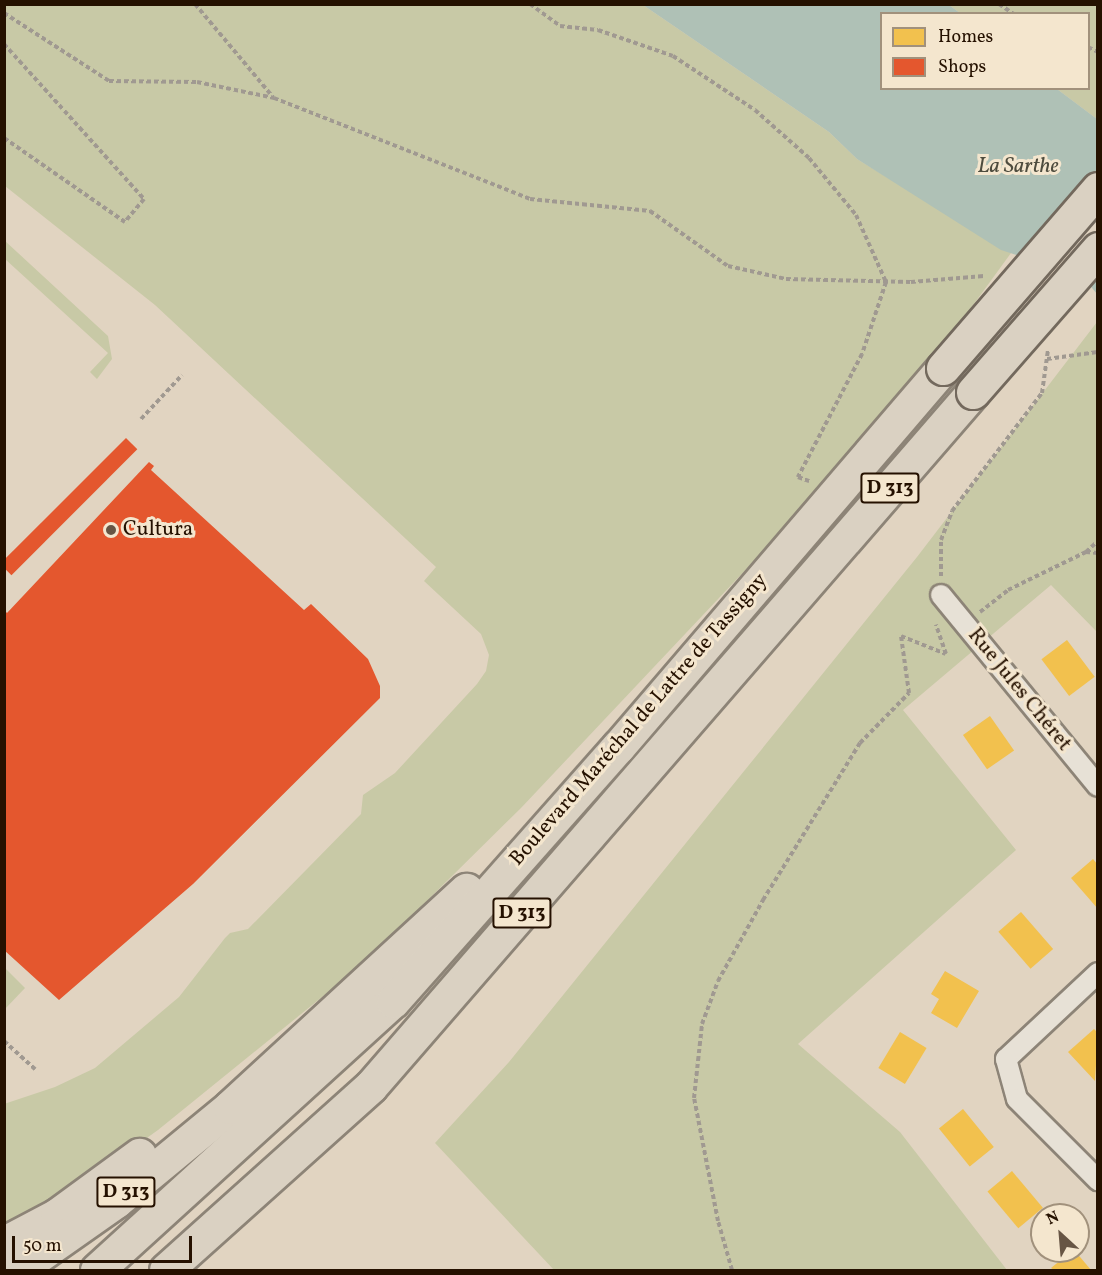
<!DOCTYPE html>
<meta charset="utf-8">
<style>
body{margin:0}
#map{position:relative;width:1102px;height:1275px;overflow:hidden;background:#e1d4c1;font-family:Vollkorn,serif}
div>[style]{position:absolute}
.green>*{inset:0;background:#c8c9a6}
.water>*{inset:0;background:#afc1b6}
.pier>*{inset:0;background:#e1d4c1}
.homes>*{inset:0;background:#f2c14e;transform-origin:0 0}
.shops>*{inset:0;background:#e4572e;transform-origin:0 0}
.path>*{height:4px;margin-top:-2px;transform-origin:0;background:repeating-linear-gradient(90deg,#a09991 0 4.5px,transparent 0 7.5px)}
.roads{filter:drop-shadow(2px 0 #8d8477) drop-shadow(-2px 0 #8d8477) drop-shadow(0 2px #8d8477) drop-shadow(0 -2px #8d8477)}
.street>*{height:20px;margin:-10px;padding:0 10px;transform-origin:10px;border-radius:10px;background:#e7e1d6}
.highway>*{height:33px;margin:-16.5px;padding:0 16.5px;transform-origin:16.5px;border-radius:16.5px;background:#dad1c2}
.bridges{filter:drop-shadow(2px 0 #73695d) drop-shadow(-2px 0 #73695d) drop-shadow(0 2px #73695d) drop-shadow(0 -2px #73695d)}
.highway-bridge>*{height:33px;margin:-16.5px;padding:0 16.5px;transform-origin:16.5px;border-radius:16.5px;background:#dad1c2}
.dots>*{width:16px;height:16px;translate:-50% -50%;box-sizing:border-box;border:3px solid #f4e6ce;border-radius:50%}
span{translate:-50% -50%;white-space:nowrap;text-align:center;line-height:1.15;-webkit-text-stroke:6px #f4e6ce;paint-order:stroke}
.shield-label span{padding:2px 4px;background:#f4e6ce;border:2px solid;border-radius:4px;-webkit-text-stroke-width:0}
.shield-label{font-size:20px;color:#251100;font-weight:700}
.poi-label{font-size:21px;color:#251100}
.left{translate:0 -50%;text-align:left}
.street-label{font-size:21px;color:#251100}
.water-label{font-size:22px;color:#4e4c3e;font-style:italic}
.frame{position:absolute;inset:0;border:6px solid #251100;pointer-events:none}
.legend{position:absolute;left:880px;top:12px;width:210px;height:78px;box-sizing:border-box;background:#f4e6ce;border:2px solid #a1917c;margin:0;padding:8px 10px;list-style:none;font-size:18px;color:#251100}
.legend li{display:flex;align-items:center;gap:12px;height:30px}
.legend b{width:30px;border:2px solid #a1917c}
.north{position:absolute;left:1030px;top:1203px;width:60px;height:60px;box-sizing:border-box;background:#f4e6ce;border:2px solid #a1917c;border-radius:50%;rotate:334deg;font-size:16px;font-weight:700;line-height:24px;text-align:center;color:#251100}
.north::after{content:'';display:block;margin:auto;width:21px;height:27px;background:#675544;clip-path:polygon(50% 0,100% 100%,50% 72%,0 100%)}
.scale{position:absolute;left:12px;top:1236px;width:180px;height:27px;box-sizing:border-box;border:3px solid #251100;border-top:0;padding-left:8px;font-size:18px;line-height:21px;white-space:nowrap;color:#251100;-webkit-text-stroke:4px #f4e6ce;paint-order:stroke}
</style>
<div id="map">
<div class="green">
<div style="clip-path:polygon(5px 5px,643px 5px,829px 132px,857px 159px,1011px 253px,936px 356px,770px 544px,521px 808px,364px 963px,158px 1130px,63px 1198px,5px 1229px,4px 1104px,55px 1087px,95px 1068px,179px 997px,225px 938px,230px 933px,248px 929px,361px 814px,363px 795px,395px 773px,477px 684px,486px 671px,489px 655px,481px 634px,424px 581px,436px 567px,155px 305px,5px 186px)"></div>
<div style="clip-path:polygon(949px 5px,1097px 5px,1097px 119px,1057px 89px,1088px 88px,1088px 14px,960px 13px)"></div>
<div style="clip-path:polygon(4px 240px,108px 336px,112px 359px,97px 379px,90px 372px,108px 353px,5px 259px)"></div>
<div style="clip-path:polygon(1097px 322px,1097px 632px,1051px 585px,903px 710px,1016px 850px,798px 1044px,900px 1132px,1007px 1270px,554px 1270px,435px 1143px,509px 1062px,917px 557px)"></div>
<div style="clip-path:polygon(5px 968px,25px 988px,5px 1009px,4px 1009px)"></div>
</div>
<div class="water">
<div style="clip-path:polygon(643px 5px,949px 5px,960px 13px,882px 14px,882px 88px,1057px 89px,1097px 119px,1097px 294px,1083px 277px,1001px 250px,857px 159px,829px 132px)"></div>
</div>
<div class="pier">
<div style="clip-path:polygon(1097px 189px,1097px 249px,1073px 277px,1033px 263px)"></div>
</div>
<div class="homes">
<div style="left:1067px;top:640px;width:46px;height:32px;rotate:53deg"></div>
<div style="left:990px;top:716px;width:42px;height:33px;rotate:55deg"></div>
<div style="clip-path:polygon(1093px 859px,1098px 865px,1098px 909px,1071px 878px)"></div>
<div style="left:1021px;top:912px;width:49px;height:30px;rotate:49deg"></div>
<div style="clip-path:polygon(945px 971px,979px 991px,957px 1028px,931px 1013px,939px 999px,931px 994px)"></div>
<div style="clip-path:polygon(1094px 1029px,1098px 1033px,1095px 1081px,1068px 1052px)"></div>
<div style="left:900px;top:1032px;width:31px;height:42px;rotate:31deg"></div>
<div style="left:963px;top:1109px;width:49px;height:31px;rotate:51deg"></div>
<div style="left:1012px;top:1171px;width:48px;height:32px;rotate:50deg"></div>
<div style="clip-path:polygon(1072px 1251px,1075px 1251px,1091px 1270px,1054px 1270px,1051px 1268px)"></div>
</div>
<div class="shops">
<div style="left:126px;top:438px;width:16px;height:178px;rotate:45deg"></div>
<div style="clip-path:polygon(149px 462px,154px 466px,151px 470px,304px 610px,311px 604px,368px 659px,380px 686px,380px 698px,193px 884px,59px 1000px,4px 950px,4px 610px,7px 613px)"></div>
</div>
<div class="path">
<div style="left:195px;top:4px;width:121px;rotate:50deg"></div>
<div style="left:530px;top:4px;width:37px;rotate:36deg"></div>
<div style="left:560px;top:26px;width:38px;rotate:6deg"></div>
<div style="left:598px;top:30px;width:79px;rotate:19.1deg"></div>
<div style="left:673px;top:56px;width:98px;rotate:33.4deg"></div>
<div style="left:755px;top:110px;width:72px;rotate:41.6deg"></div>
<div style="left:809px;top:158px;width:74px;rotate:50.5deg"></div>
<div style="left:856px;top:215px;width:73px;rotate:65.9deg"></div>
<div style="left:886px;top:282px;width:76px;rotate:108.4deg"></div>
<div style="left:862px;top:354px;width:139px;rotate:117.5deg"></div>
<div style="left:798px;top:477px;width:12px;rotate:20deg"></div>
<div style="left:999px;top:4px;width:18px;rotate:34deg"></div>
<div style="left:4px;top:13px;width:125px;rotate:32.9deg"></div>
<div style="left:109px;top:81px;width:88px;rotate:0.7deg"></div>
<div style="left:197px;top:82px;width:79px;rotate:11.7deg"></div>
<div style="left:274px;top:98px;width:275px;rotate:21.5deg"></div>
<div style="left:530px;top:199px;width:121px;rotate:5.7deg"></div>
<div style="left:650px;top:211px;width:95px;rotate:35.2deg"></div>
<div style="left:728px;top:266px;width:59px;rotate:12.6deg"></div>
<div style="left:786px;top:279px;width:125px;rotate:1.4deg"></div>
<div style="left:911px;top:282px;width:73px;rotate:-4.7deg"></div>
<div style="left:4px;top:44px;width:209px;rotate:47.9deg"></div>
<div style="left:144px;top:199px;width:30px;rotate:130deg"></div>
<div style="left:125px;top:222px;width:147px;rotate:-145.2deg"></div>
<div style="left:1088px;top:47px;width:11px;rotate:27deg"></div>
<div style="left:1047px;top:359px;width:51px;rotate:-7.8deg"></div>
<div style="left:141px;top:419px;width:60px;rotate:-47deg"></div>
<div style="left:1086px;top:552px;width:12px;rotate:5deg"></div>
<div style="left:941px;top:576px;width:36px;rotate:-90deg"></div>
<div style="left:941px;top:540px;width:31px;rotate:-69deg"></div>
<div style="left:952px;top:511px;width:148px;rotate:-52.7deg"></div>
<div style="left:1042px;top:393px;width:43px;rotate:-82.1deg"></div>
<div style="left:980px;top:612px;width:36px;rotate:-38deg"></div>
<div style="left:1008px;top:590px;width:87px;rotate:-26deg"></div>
<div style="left:1086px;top:552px;width:16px;rotate:-43deg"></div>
<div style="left:4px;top:1041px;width:42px;rotate:42.1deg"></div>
<div style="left:732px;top:1270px;width:51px;rotate:-105.9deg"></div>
<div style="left:718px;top:1221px;width:125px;rotate:-101deg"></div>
<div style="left:694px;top:1098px;width:74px;rotate:-83.8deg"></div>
<div style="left:702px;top:1024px;width:46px;rotate:-69.6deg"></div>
<div style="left:718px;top:981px;width:93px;rotate:-60.9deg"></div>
<div style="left:763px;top:900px;width:185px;rotate:-58.3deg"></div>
<div style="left:860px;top:743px;width:70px;rotate:-45.6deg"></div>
<div style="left:909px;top:693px;width:58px;rotate:-98deg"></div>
<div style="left:901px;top:636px;width:48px;rotate:21.8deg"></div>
<div style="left:946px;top:654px;width:31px;rotate:-109deg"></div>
</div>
<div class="roads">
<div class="street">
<div style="left:941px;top:595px;width:247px;rotate:50.6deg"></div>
<div style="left:1098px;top:973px;width:126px;rotate:136.9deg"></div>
<div style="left:1006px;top:1059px;width:41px;rotate:74.6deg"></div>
<div style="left:1017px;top:1099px;width:115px;rotate:45deg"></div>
</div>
<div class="highway">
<div style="left:4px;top:1243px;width:60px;rotate:-27.8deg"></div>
<div style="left:57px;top:1215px;width:102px;rotate:-36.2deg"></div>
<div style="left:18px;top:1270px;width:120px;rotate:-35.1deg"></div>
<div style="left:116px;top:1201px;width:148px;rotate:-39.5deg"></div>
<div style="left:230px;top:1107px;width:321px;rotate:-42.6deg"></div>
<div style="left:97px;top:1270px;width:400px;rotate:-42.3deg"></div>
<div style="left:393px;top:1001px;width:339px;rotate:-48.5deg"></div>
<div style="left:618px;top:747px;width:499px;rotate:-49.4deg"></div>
<div style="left:166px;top:1270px;width:275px;rotate:-41.9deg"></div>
<div style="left:371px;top:1086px;width:919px;rotate:-49.06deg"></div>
</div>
</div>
<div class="bridges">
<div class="highway-bridge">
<div style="left:943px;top:368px;width:237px;rotate:-49.1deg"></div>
<div style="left:973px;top:392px;width:190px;rotate:-48.8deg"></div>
</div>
</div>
<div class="dots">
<div style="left:111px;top:530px;background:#675544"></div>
</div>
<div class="shield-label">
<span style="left:890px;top:488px">D 313</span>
<span style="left:522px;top:913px">D 313</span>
<span style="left:126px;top:1192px">D 313</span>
</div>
<div class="poi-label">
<span class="left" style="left:123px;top:530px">Cultura</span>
</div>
<div class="street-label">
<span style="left:1019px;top:690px;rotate:51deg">Rue Jules Chéret</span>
<span style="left:639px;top:720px;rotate:-49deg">Boulevard Maréchal de Lattre de Tassigny</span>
</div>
<div class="water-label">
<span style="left:1018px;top:167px">La Sarthe</span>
</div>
<div class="frame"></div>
<ul class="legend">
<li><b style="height:16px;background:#f2c14e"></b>Homes</li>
<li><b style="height:16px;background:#e4572e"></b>Shops</li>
</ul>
<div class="north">N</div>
<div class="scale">50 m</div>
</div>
